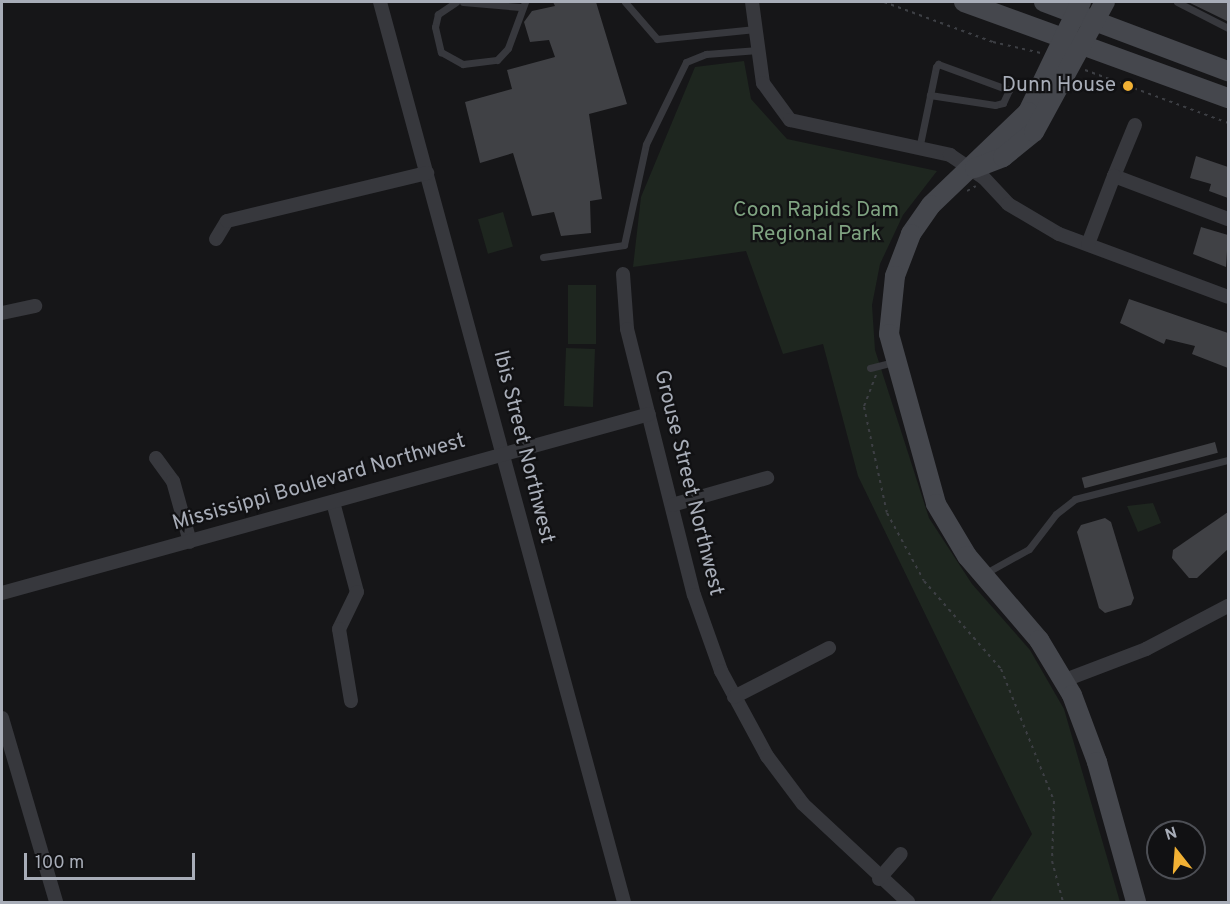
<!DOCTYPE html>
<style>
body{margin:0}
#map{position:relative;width:1230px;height:904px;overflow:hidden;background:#161618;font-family:Overpass,sans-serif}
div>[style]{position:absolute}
.green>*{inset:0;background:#1e261f;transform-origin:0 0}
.building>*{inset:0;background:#404145;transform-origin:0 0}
.path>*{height:2px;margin-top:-1px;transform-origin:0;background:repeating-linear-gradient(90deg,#3d3f44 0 3px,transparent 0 7.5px)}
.lane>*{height:7px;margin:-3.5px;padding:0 3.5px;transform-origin:3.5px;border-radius:3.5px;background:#37383d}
.street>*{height:14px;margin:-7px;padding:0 7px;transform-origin:7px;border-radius:7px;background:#37383d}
.secondary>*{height:20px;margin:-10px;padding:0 10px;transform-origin:10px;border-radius:10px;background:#45474d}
.dots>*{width:16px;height:16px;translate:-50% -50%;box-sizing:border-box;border:3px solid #111113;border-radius:50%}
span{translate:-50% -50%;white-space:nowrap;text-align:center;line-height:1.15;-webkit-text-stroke:4.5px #111113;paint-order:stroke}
.poi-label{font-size:21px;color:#a8adb8}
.right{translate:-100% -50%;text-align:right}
.park-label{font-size:21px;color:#7fa381}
.street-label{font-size:21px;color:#a8adb8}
.frame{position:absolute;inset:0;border:3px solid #a8adb8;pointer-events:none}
.north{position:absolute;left:1146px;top:820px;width:60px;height:60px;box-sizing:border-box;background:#111113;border:2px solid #4d4f55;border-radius:50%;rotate:343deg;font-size:16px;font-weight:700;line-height:24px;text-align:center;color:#a8adb8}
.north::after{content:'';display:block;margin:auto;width:21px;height:27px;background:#f2b134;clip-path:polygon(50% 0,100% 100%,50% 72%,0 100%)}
.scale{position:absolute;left:24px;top:853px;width:171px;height:27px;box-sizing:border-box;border:3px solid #a8adb8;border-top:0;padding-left:8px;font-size:18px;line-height:21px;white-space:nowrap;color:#a8adb8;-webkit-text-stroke:4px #111113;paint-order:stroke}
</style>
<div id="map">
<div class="green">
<div style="clip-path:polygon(744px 61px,751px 99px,787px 139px,937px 171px,903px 215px,880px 264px,872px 305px,875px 350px,929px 518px,972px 584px,1030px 650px,1064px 709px,1120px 902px,990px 902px,1032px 834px,858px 476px,823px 344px,783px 354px,746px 251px,633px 267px,641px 197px,695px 67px)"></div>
<div style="left:503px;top:212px;width:36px;height:26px;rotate:74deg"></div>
<div style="left:568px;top:285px;width:28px;height:59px"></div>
<div style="left:566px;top:348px;width:29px;height:58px;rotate:2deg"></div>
<div style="clip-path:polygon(1153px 503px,1161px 523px,1138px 532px,1127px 506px)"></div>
</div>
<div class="building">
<div style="clip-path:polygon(553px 2px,596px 2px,627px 104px,589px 114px,602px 199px,590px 201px,591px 233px,561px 236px,554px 212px,532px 216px,513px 153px,480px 163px,465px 102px,512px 89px,507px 70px,555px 57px,549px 40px,530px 42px,524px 22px,532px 11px,555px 6px)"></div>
<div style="clip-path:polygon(1188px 2px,1228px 2px,1228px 22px,1227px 21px)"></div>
<div style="clip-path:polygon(1196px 156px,1228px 167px,1228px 198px,1209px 191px,1211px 184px,1190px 178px)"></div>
<div style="clip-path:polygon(1201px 227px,1228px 235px,1226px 267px,1193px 254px)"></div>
<div style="clip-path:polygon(1129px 299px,1228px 333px,1228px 368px,1192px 354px,1195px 346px,1166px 339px,1164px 344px,1120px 323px)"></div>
<div style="left:1215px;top:442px;width:11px;height:138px;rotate:75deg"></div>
<div style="clip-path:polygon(1228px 512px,1228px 549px,1197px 578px,1189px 578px,1172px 558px,1173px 550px)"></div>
<div style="clip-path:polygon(1105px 518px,1111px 522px,1134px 598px,1131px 605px,1105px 613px,1099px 608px,1077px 532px,1081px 525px)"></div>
</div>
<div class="path">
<div style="left:884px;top:2px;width:116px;rotate:20.2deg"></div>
<div style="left:993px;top:42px;width:49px;rotate:12.9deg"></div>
<div style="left:1085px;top:70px;width:153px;rotate:20.3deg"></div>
<div style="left:967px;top:191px;width:10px;rotate:-29deg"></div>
<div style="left:876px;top:375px;width:34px;rotate:111deg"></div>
<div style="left:864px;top:407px;width:108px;rotate:77.8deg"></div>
<div style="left:887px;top:513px;width:77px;rotate:61.4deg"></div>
<div style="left:924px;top:581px;width:117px;rotate:48.8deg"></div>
<div style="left:1001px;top:669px;width:142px;rotate:68.1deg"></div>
<div style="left:1054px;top:801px;width:60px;rotate:91.9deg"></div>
<div style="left:1052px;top:861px;width:42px;rotate:75deg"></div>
</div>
<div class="lane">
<div style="left:456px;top:2px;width:22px;rotate:146deg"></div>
<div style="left:438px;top:14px;width:13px;rotate:103deg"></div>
<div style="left:435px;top:27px;width:26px;rotate:77deg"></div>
<div style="left:441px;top:52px;width:25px;rotate:29deg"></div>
<div style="left:463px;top:64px;width:34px;rotate:-7deg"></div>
<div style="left:497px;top:60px;width:16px;rotate:-47deg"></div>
<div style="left:508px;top:48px;width:49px;rotate:-69.7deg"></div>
<div style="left:463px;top:2px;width:57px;rotate:5deg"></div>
<div style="left:625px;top:2px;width:49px;rotate:49.1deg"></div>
<div style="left:657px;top:39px;width:99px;rotate:-5.8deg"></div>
<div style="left:1177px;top:2px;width:57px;rotate:27deg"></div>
<div style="left:919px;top:149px;width:84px;rotate:-78.3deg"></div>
<div style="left:936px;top:67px;width:4px;rotate:-56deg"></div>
<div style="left:938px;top:64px;width:76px;rotate:20.1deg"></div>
<div style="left:1009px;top:90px;width:14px;rotate:115deg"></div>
<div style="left:1003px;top:103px;width:8px;rotate:166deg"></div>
<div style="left:995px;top:105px;width:66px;rotate:-171.3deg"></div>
<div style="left:543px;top:257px;width:82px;rotate:-8.4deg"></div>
<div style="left:624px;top:245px;width:103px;rotate:-77.7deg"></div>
<div style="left:646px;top:144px;width:91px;rotate:-64deg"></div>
<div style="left:686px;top:62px;width:22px;rotate:-22deg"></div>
<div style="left:706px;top:54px;width:52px;rotate:-4.4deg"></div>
<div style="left:870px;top:368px;width:25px;rotate:-14deg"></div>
<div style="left:984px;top:574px;width:51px;rotate:-29.1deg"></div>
<div style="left:1029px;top:549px;width:44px;rotate:-52.4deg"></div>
<div style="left:1056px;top:514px;width:24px;rotate:-38deg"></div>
<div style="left:1075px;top:499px;width:158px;rotate:-14.3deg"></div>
</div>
<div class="street">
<div style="left:380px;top:2px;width:932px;rotate:74.83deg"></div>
<div style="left:752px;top:2px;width:82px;rotate:82.3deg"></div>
<div style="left:763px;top:83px;width:46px;rotate:53.9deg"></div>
<div style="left:790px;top:120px;width:164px;rotate:12.3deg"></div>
<div style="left:950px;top:155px;width:41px;rotate:34.1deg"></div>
<div style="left:984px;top:178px;width:35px;rotate:47deg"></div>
<div style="left:1008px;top:204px;width:59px;rotate:30.5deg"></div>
<div style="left:1059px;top:234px;width:180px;rotate:20.4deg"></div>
<div style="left:1135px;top:125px;width:55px;rotate:112.4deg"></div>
<div style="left:1114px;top:176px;width:122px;rotate:20.7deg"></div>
<div style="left:216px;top:239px;width:21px;rotate:-59deg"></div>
<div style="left:227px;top:221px;width:206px;rotate:-13.5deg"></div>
<div style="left:1088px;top:244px;width:73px;rotate:-69.1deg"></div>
<div style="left:623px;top:274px;width:55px;rotate:85.8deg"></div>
<div style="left:627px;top:329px;width:274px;rotate:75.9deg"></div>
<div style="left:694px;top:595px;width:81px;rotate:70.4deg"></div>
<div style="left:721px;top:671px;width:97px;rotate:61.6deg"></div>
<div style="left:767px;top:756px;width:60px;rotate:53.1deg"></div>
<div style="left:803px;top:804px;width:144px;rotate:43deg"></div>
<div style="left:2px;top:313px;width:34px;rotate:-12deg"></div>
<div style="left:156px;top:458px;width:29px;rotate:54deg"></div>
<div style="left:173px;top:481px;width:63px;rotate:74.4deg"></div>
<div style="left:333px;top:502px;width:93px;rotate:75.1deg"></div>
<div style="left:357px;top:592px;width:41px;rotate:115.9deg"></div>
<div style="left:339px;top:629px;width:73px;rotate:80.5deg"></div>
<div style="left:672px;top:505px;width:99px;rotate:-15.9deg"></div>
<div style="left:2px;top:593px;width:671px;rotate:-15.46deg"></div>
<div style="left:1065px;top:680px;width:87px;rotate:-20.9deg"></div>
<div style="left:1146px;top:649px;width:93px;rotate:-27.7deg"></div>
<div style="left:734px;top:697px;width:107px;rotate:-27.3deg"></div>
<div style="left:2px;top:718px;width:192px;rotate:73.6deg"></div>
<div style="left:879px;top:879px;width:33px;rotate:-49deg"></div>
</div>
<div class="secondary">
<div style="left:964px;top:2px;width:281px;rotate:20deg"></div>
<div style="left:1044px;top:2px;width:197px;rotate:20.6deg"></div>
<div style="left:1081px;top:2px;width:122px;rotate:115.7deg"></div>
<div style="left:1028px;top:112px;width:134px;rotate:136.2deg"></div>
<div style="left:931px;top:205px;width:35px;rotate:125deg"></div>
<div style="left:911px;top:234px;width:45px;rotate:110.9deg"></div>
<div style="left:895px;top:276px;width:58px;rotate:95.9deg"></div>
<div style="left:889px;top:334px;width:176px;rotate:74.5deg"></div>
<div style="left:936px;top:504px;width:61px;rotate:59.2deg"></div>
<div style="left:967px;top:556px;width:111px;rotate:49.4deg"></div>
<div style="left:1039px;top:640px;width:64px;rotate:59deg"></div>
<div style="left:1072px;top:695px;width:72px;rotate:69.5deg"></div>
<div style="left:1097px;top:762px;width:145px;rotate:74.4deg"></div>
<div style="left:975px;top:168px;width:30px;rotate:-21deg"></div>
<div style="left:1003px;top:157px;width:40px;rotate:-39deg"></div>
<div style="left:1034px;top:132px;width:148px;rotate:-61.4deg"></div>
</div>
<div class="dots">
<div style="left:1128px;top:86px;background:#f2b134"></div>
</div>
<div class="poi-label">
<span class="right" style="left:1116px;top:86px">Dunn House</span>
</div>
<div class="park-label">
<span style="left:816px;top:223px">Coon Rapids Dam<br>Regional Park</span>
</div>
<div class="street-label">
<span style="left:523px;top:447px;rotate:76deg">Ibis Street Northwest</span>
<span style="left:319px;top:483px;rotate:-16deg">Mississippi Boulevard Northwest</span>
<span style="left:688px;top:483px;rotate:76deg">Grouse Street Northwest</span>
</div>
<div class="frame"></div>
<div class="north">N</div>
<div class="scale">100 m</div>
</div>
